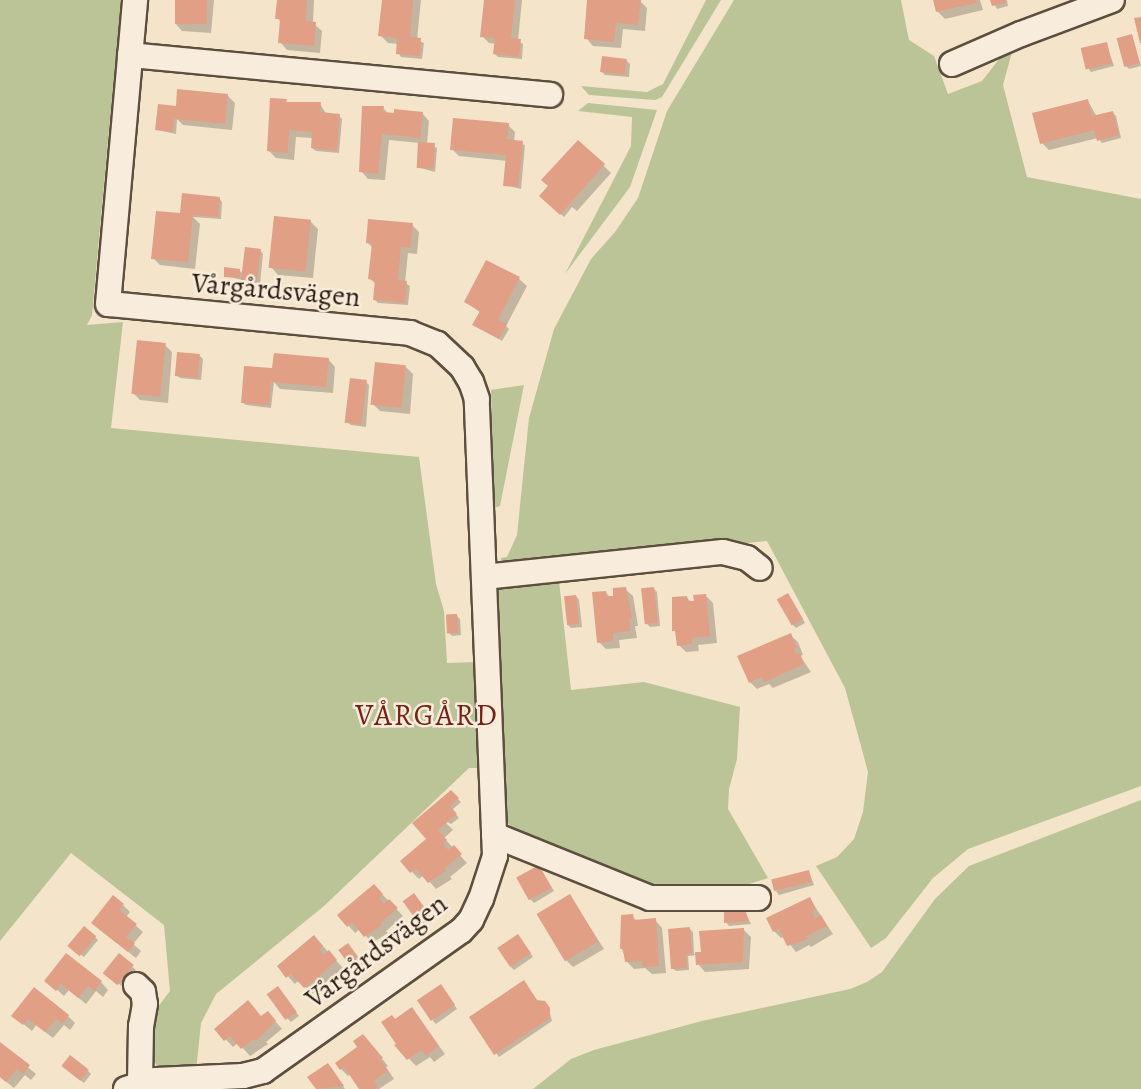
<!DOCTYPE html>
<meta charset="utf-8">
<style>
body{margin:0}
#map{position:relative;width:1141px;height:1089px;overflow:hidden;background:#f4e4c9;font-family:Alegreya,serif}
div>[style]{position:absolute}
.green>*{inset:0;background:#bac497}
.shadow>*{inset:0;background:#0003}
.building>*{inset:0;background:#e19f85;transform-origin:0 0}
.roads{filter:drop-shadow(2px 0 #5c4f3e) drop-shadow(-2px 0 #5c4f3e) drop-shadow(0 2px #5c4f3e) drop-shadow(0 -2px #5c4f3e)}
.street>*{height:24px;margin:-12px;padding:0 12px;transform-origin:12px;border-radius:12px;background:#f8eddc}
span{translate:-50% -50%;white-space:nowrap;text-align:center;line-height:1.15;-webkit-text-stroke:5px #f8eddc;paint-order:stroke}
.street-label{font-size:28px;color:#2a1d0f}
.neighbourhood-label{font-size:30px;color:#7a1f14;letter-spacing:2px}
</style>
<div id="map">
<div class="green">
<div style="clip-path:polygon(0 0,121px 0,92px 315px,87px 325px,123px 322px,111px 428px,419px 457px,436px 584px,444px 611px,447px 663px,477px 662px,480px 768px,469px 768px,324px 906px,216px 994px,201px 1023px,196px 1071px,163px 1071px,150px 1058px,151px 1016px,170px 991px,164px 925px,71px 853px,0 941px)"></div>
<div style="clip-path:polygon(706px 0,721px 0,662px 97px,655px 100px,589px 95px,581px 86px,647px 92px,663px 84px)"></div>
<div style="clip-path:polygon(734px 0,901px 0,909px 40px,934px 56px,948px 94px,982px 81px,1000px 58px,1012px 52px,1003px 85px,1027px 177px,1141px 199px,1141px 786px,968px 849px,933px 878px,886px 938px,871px 948px,816px 866px,837px 857px,854px 839px,863px 812px,868px 772px,861px 746px,845px 688px,767px 541px,500px 568px,501px 558px,507px 557px,517px 535px,529px 418px,554px 329px,591px 259px,615px 232px,638px 198px,667px 111px)"></div>
<div style="clip-path:polygon(588px 103px,657px 110px,630px 187px,565px 274px,631px 146px,632px 117px,578px 111px)"></div>
<div style="clip-path:polygon(524px 385px,500px 506px,494px 508px,491px 390px)"></div>
<div style="clip-path:polygon(559px 581px,571px 690px,644px 682px,740px 707px,737px 759px,729px 789px,728px 809px,768px 878px,740px 887px,654px 891px,519px 835px,508px 823px,502px 802px,495px 594px,499px 588px,506px 585px)"></div>
<div style="clip-path:polygon(1141px 800px,1141px 1089px,533px 1089px,571px 1059px,594px 1050px,702px 1021px,850px 989px,867px 982px,882px 972px,935px 899px,969px 866px)"></div>
</div>
<div class="shadow">
<div style="clip-path:polygon(177px 0,214px 0,211px 33px,182px 31px,175px 23px)"></div>
<div style="clip-path:polygon(279px 0,314px 0,313px 23px,322px 31px,320px 53px,287px 50px,280px 42px,282px 23px,277px 18px)"></div>
<div style="clip-path:polygon(383px 0,421px 0,417px 40px,424px 43px,422px 59px,401px 57px,398px 53px,399px 44px,388px 43px,380px 35px)"></div>
<div style="clip-path:polygon(485px 0,522px 0,518px 41px,523px 44px,522px 59px,498px 57px,495px 54px,496px 44px,489px 43px,482px 36px)"></div>
<div style="clip-path:polygon(589px 0,640px 1px,647px 8px,645px 31px,623px 29px,621px 48px,593px 46px,586px 38px)"></div>
<div style="clip-path:polygon(935px 0,980px 0,983px 10px,945px 19px,937px 11px)"></div>
<div style="clip-path:polygon(992px 0,1007px 0,1008px 6px,997px 9px)"></div>
<div style="clip-path:polygon(1132px 36px,1141px 66px,1129px 69px,1126px 66px)"></div>
<div style="clip-path:polygon(1106px 43px,1114px 66px,1091px 72px,1088px 68px)"></div>
<div style="clip-path:polygon(626px 60px,630px 64px,629px 77px,605px 75px,602px 72px)"></div>
<div style="clip-path:polygon(228px 96px,235px 103px,232px 130px,183px 125px,177px 119px,176px 134px,157px 130px,175px 108px)"></div>
<div style="clip-path:polygon(286px 101px,289px 104px,320px 104px,327px 115px,339px 116px,342px 119px,339px 153px,316px 151px,312px 148px,313px 138px,296px 137px,294px 160px,276px 158px,269px 151px)"></div>
<div style="clip-path:polygon(1088px 101px,1097px 117px,1113px 113px,1116px 116px,1121px 138px,1102px 143px,1098px 138px,1049px 150px,1042px 143px)"></div>
<div style="clip-path:polygon(383px 108px,389px 114px,422px 113px,429px 121px,427px 144px,437px 148px,435px 172px,417px 167px,420px 143px,389px 140px,385px 180px,368px 179px,361px 171px)"></div>
<div style="clip-path:polygon(508px 125px,515px 132px,514px 142px,525px 145px,521px 189px,505px 185px,507px 161px,459px 156px,452px 149px)"></div>
<div style="clip-path:polygon(579px 142px,611px 173px,577px 211px,572px 207px,564px 217px,541px 196px)"></div>
<div style="clip-path:polygon(219px 198px,222px 202px,221px 219px,193px 217px,200px 224px,195px 269px,160px 265px,153px 258px,181px 215px)"></div>
<div style="clip-path:polygon(310px 221px,318px 229px,313px 278px,278px 275px,271px 267px)"></div>
<div style="clip-path:polygon(412px 225px,419px 232px,417px 254px,408px 253px,405px 283px,410px 286px,408px 305px,378px 303px,374px 299px,376px 284px,370px 279px,373px 248px,368px 243px)"></div>
<div style="clip-path:polygon(260px 250px,263px 254px,260px 284px,225px 276px,240px 271px,244px 275px)"></div>
<div style="clip-path:polygon(486px 262px,519px 279px,527px 286px,506px 326px,509px 329px,502px 341px,474px 325px,481px 313px,466px 302px)"></div>
<div style="clip-path:polygon(165px 345px,172px 352px,168px 403px,140px 400px,133px 393px)"></div>
<div style="clip-path:polygon(200px 356px,203px 359px,201px 380px,180px 378px,176px 375px)"></div>
<div style="clip-path:polygon(328px 359px,335px 367px,333px 393px,280px 389px,274px 382px,271px 408px,246px 405px,242px 402px,271px 370px)"></div>
<div style="clip-path:polygon(406px 367px,413px 374px,410px 414px,380px 411px,373px 404px)"></div>
<div style="clip-path:polygon(366px 382px,369px 385px,366px 427px,351px 425px,347px 422px)"></div>
<div style="clip-path:polygon(625px 589px,633px 596px,638px 626px,635px 626px,637px 638px,619px 640px,620px 648px,606px 649px,599px 642px,606px 593px,611px 598px)"></div>
<div style="clip-path:polygon(654px 589px,657px 592px,660px 626px,650px 627px,647px 624px)"></div>
<div style="clip-path:polygon(576px 596px,579px 600px,582px 627px,571px 628px,568px 625px)"></div>
<div style="clip-path:polygon(706px 596px,713px 603px,717px 643px,698px 645px,699px 651px,686px 652px,679px 645px,687px 598px,692px 603px)"></div>
<div style="clip-path:polygon(791px 599px,805px 623px,796px 628px,793px 625px)"></div>
<div style="clip-path:polygon(457px 616px,460px 619px,461px 635px,452px 636px,448px 632px)"></div>
<div style="clip-path:polygon(790px 635px,798px 642px,803px 655px,800px 656px,811px 672px,773px 688px,769px 684px,757px 689px,750px 682px)"></div>
<div style="clip-path:polygon(451px 792px,461px 802px,452px 810px,459px 818px,451px 824px,443px 820px,453px 830px,444px 838px,467px 863px,450px 877px,452px 879px,436px 889px,424px 875px,419px 879px,412px 872px)"></div>
<div style="clip-path:polygon(541px 870px,554px 891px,534px 903px,531px 900px)"></div>
<div style="clip-path:polygon(809px 872px,814px 885px,779px 895px,776px 891px)"></div>
<div style="clip-path:polygon(381px 893px,403px 916px,386px 931px,388px 933px,372px 943px,360px 929px,355px 933px,348px 925px)"></div>
<div style="clip-path:polygon(570px 896px,604px 949px,573px 967px,566px 960px)"></div>
<div style="clip-path:polygon(417px 898px,433px 920px,424px 926px,405px 902px)"></div>
<div style="clip-path:polygon(810px 899px,833px 934px,811px 947px,809px 945px,796px 952px,784px 937px,781px 938px,774px 931px)"></div>
<div style="clip-path:polygon(123px 905px,130px 912px,126px 917px,143px 932px,133px 944px,141px 951px,136px 958px,100px 930px)"></div>
<div style="clip-path:polygon(744px 911px,751px 924px,729px 926px,726px 922px)"></div>
<div style="clip-path:polygon(632px 916px,638px 922px,655px 920px,662px 928px,666px 973px,652px 974px,645px 968px,634px 969px,626px 961px,622px 949px)"></div>
<div style="clip-path:polygon(690px 929px,693px 932px,694px 954px,702px 954px,744px 930px,751px 937px,749px 969px,705px 972px,698px 964px,697px 955px,688px 956px,689px 970px,676px 971px,672px 968px)"></div>
<div style="clip-path:polygon(95px 937px,98px 940px,84px 957px,73px 949px)"></div>
<div style="clip-path:polygon(521px 939px,533px 957px,514px 970px,511px 967px)"></div>
<div style="clip-path:polygon(321px 944px,343px 968px,312px 994px,299px 980px,295px 984px,279px 967px)"></div>
<div style="clip-path:polygon(351px 948px,363px 965px,355px 970px,340px 951px)"></div>
<div style="clip-path:polygon(119px 956px,136px 970px,123px 987px,109px 976px)"></div>
<div style="clip-path:polygon(47px 981px,101px 982px,108px 990px,103px 997px,96px 991px,86px 1004px,69px 990px,64px 996px)"></div>
<div style="clip-path:polygon(443px 989px,457px 1009px,436px 1024px,433px 1021px)"></div>
<div style="clip-path:polygon(281px 992px,299px 1016px,291px 1022px,288px 1019px)"></div>
<div style="clip-path:polygon(537px 1002px,548px 1006px,552px 1021px,499px 1057px,471px 1018px)"></div>
<div style="clip-path:polygon(412px 1009px,445px 1054px,434px 1062px,430px 1057px,416px 1066px,397px 1046px,395px 1021px)"></div>
<div style="clip-path:polygon(14px 1016px,68px 1016px,75px 1023px,70px 1030px,64px 1025px,53px 1038px,36px 1025px,32px 1031px)"></div>
<div style="clip-path:polygon(262px 1018px,275px 1021px,282px 1029px,266px 1042px,268px 1044px,250px 1056px,238px 1043px,233px 1047px,216px 1029px)"></div>
<div style="clip-path:polygon(0 1044px,36px 1074px,31px 1080px,25px 1075px,14px 1088px,0 1077px)"></div>
<div style="clip-path:polygon(370px 1044px,388px 1066px,386px 1067px,394px 1079px,379px 1089px,362px 1089px,351px 1074px,348px 1076px,341px 1069px)"></div>
<div style="clip-path:polygon(331px 1068px,345px 1089px,318px 1089px,310px 1077px)"></div>
<div style="clip-path:polygon(66px 1069px,88px 1071px,91px 1074px,84px 1083px)"></div>
</div>
<div class="building">
<div style="left:175px;top:0;width:32px;height:24px"></div>
<div style="clip-path:polygon(277px 0,307px 0,306px 21px,316px 22px,314px 46px,278px 43px,280px 19px,275px 19px)"></div>
<div style="clip-path:polygon(382px 0,413px 0,410px 37px,421px 38px,420px 56px,396px 54px,397px 38px,378px 36px)"></div>
<div style="clip-path:polygon(484px 0,515px 0,511px 38px,521px 39px,519px 57px,493px 54px,495px 38px,480px 37px)"></div>
<div style="clip-path:polygon(587px 0,641px 0,638px 25px,616px 23px,614px 42px,584px 39px)"></div>
<div style="clip-path:polygon(933px 0,976px 0,976px 3px,936px 12px)"></div>
<div style="clip-path:polygon(990px 0,1005px 0,1006px 3px,992px 6px)"></div>
<div style="clip-path:polygon(1141px 17px,1141px 43px,1140px 43px,1134px 18px)"></div>
<div style="left:1132px;top:34px;width:30px;height:16px;rotate:75deg"></div>
<div style="left:1107px;top:42px;width:22px;height:27px;rotate:77deg"></div>
<div style="left:602px;top:56px;width:25px;height:16px;rotate:7deg"></div>
<div style="clip-path:polygon(177px 89px,228px 94px,225px 124px,174px 119px,173px 132px,155px 130px,158px 104px,176px 106px)"></div>
<div style="clip-path:polygon(270px 98px,287px 99px,286px 102px,321px 102px,320px 112px,340px 114px,337px 151px,311px 148px,312px 132px,289px 130px,288px 153px,267px 151px)"></div>
<div style="clip-path:polygon(1088px 99px,1092px 116px,1113px 111px,1119px 135px,1097px 141px,1094px 130px,1040px 144px,1032px 113px)"></div>
<div style="clip-path:polygon(362px 106px,384px 106px,383px 112px,394px 113px,394px 109px,423px 112px,420px 138px,382px 134px,378px 174px,359px 172px)"></div>
<div style="clip-path:polygon(453px 118px,509px 123px,507px 139px,523px 141px,518px 187px,503px 186px,506px 155px,450px 150px)"></div>
<div style="clip-path:polygon(578px 140px,605px 164px,560px 215px,539px 196px,548px 186px,541px 180px)"></div>
<div style="left:418px;top:142px;width:17px;height:26px;rotate:3deg"></div>
<div style="clip-path:polygon(182px 193px,220px 197px,218px 217px,193px 215px,188px 262px,151px 259px,156px 211px,180px 213px)"></div>
<div style="left:274px;top:216px;width:37px;height:52px;rotate:6deg"></div>
<div style="clip-path:polygon(368px 219px,413px 223px,410px 248px,401px 247px,398px 280px,407px 281px,405px 303px,373px 300px,375px 280px,368px 279px,372px 244px,366px 243px)"></div>
<div style="left:245px;top:247px;width:16px;height:33px;rotate:7deg"></div>
<div style="clip-path:polygon(486px 260px,520px 277px,498px 320px,507px 324px,499px 339px,472px 325px,480px 311px,464px 302px)"></div>
<div style="clip-path:polygon(224px 267px,240px 269px,240px 278px,224px 277px)"></div>
<div style="left:137px;top:340px;width:29px;height:54px;rotate:6deg"></div>
<div style="left:177px;top:352px;width:23px;height:24px;rotate:5deg"></div>
<div style="clip-path:polygon(274px 353px,329px 358px,326px 387px,271px 382px,269px 405px,241px 403px,244px 366px,272px 368px)"></div>
<div style="left:375px;top:362px;width:31px;height:43px;rotate:6deg"></div>
<div style="left:350px;top:378px;width:17px;height:45px;rotate:7deg"></div>
<div style="clip-path:polygon(626px 587px,632px 619px,629px 619px,630px 631px,613px 633px,613px 641px,597px 643px,592px 592px,606px 591px,607px 596px,613px 596px,613px 588px)"></div>
<div style="left:654px;top:587px;width:36px;height:13px;rotate:84deg"></div>
<div style="left:788px;top:593px;width:30px;height:13px;rotate:60deg"></div>
<div style="clip-path:polygon(706px 594px,710px 636px,692px 638px,692px 644px,677px 646px,675px 631px,672px 631px,672px 597px,687px 596px,688px 601px,694px 601px,693px 595px)"></div>
<div style="left:576px;top:595px;width:29px;height:12px;rotate:84deg"></div>
<div style="left:457px;top:614px;width:19px;height:11px;rotate:87deg"></div>
<div style="clip-path:polygon(791px 633px,797px 648px,794px 649px,796px 654px,800px 653px,804px 664px,764px 682px,762px 677px,749px 683px,737px 656px)"></div>
<div style="clip-path:polygon(451px 790px,459px 798px,450px 806px,457px 814px,438px 830px,447px 840px,443px 844px,448px 850px,454px 845px,462px 854px,444px 869px,446px 871px,428px 883px,416px 869px,410px 873px,400px 861px,426px 839px,412px 823px)"></div>
<div style="left:539px;top:865px;width:26px;height:26px;rotate:61deg"></div>
<div style="left:809px;top:870px;width:12px;height:39px;rotate:76deg"></div>
<div style="clip-path:polygon(374px 884px,383px 894px,379px 898px,384px 904px,389px 899px,398px 908px,380px 923px,382px 925px,364px 937px,352px 922px,347px 927px,337px 915px)"></div>
<div style="left:414px;top:893px;width:29px;height:14px;rotate:54deg"></div>
<div style="left:570px;top:894px;width:55px;height:39px;rotate:59deg"></div>
<div style="clip-path:polygon(113px 895px,124px 904px,119px 910px,137px 924px,126px 937px,135px 943px,128px 952px,91px 923px)"></div>
<div style="clip-path:polygon(810px 897px,816px 909px,812px 912px,815px 918px,821px 915px,827px 926px,806px 936px,808px 939px,787px 946px,779px 929px,773px 932px,766px 918px)"></div>
<div style="clip-path:polygon(745px 909px,749px 921px,724px 923px,724px 911px)"></div>
<div style="clip-path:polygon(633px 914px,634px 920px,656px 918px,659px 966px,643px 967px,642px 961px,625px 962px,623px 949px,620px 949px,621px 915px)"></div>
<div style="left:84px;top:926px;width:16px;height:26px;rotate:40deg"></div>
<div style="clip-path:polygon(690px 927px,692px 953px,686px 954px,687px 968px,671px 969px,668px 929px)"></div>
<div style="clip-path:polygon(744px 928px,743px 962px,696px 965px,695px 952px,701px 952px,699px 931px)"></div>
<div style="left:518px;top:934px;width:23px;height:25px;rotate:56deg"></div>
<div style="clip-path:polygon(314px 935px,323px 946px,319px 950px,324px 955px,329px 950px,337px 960px,320px 975px,321px 976px,304px 988px,291px 974px,286px 978px,277px 966px)"></div>
<div style="left:348px;top:943px;width:22px;height:12px;rotate:54deg"></div>
<div style="clip-path:polygon(66px 953px,102px 981px,95px 991px,88px 986px,78px 998px,61px 984px,56px 991px,44px 981px)"></div>
<div style="left:119px;top:953px;width:19px;height:26px;rotate:39deg"></div>
<div style="clip-path:polygon(524px 980px,537px 1000px,545px 1001px,550px 1008px,550px 1018px,494px 1055px,469px 1017px)"></div>
<div style="left:441px;top:984px;width:25px;height:29px;rotate:56deg"></div>
<div style="left:278px;top:986px;width:32px;height:14px;rotate:54deg"></div>
<div style="clip-path:polygon(34px 987px,69px 1015px,62px 1024px,56px 1019px,45px 1032px,28px 1019px,23px 1025px,11px 1016px)"></div>
<div style="clip-path:polygon(248px 1000px,261px 1016px,268px 1011px,276px 1021px,256px 1041px,254px 1039px,241px 1049px,230px 1036px,224px 1041px,214px 1029px)"></div>
<div style="clip-path:polygon(412px 1007px,439px 1046px,426px 1056px,422px 1050px,407px 1060px,394px 1045px,396px 1044px,381px 1022px,392px 1015px,395px 1019px)"></div>
<div style="clip-path:polygon(363px 1034px,383px 1058px,380px 1059px,388px 1071px,373px 1081px,378px 1087px,375px 1089px,359px 1089px,344px 1067px,340px 1070px,335px 1063px,357px 1047px,353px 1041px)"></div>
<div style="clip-path:polygon(0 1042px,30px 1065px,23px 1074px,17px 1069px,6px 1082px,0 1077px)"></div>
<div style="left:70px;top:1055px;width:24px;height:14px;rotate:38deg"></div>
<div style="clip-path:polygon(328px 1063px,344px 1086px,316px 1089px,307px 1077px)"></div>
</div>
<div class="roads">
<div class="street">
<div style="left:130px;top:55px;width:422px;rotate:5.4deg"></div>
<div style="left:952px;top:64px;width:75px;rotate:-23.5deg"></div>
<div style="left:1021px;top:34px;width:97px;rotate:-20.5deg"></div>
<div style="left:484px;top:577px;width:240px;rotate:-6deg"></div>
<div style="left:723px;top:552px;width:25px;rotate:14deg"></div>
<div style="left:747px;top:558px;width:16px;rotate:38deg"></div>
<div style="left:494px;top:835px;width:168px;rotate:22deg"></div>
<div style="left:650px;top:898px;width:108px"></div>
<div style="left:136px;top:985px;width:10px;rotate:45deg"></div>
<div style="left:143px;top:992px;width:12px;rotate:81deg"></div>
<div style="left:145px;top:1004px;width:22px;rotate:100deg"></div>
<div style="left:141px;top:1026px;width:57px;rotate:91deg"></div>
<div style="left:126px;top:1089px;width:31px;rotate:-17deg"></div>
<div style="left:156px;top:1080px;width:87px;rotate:-2.6deg"></div>
<div style="left:243px;top:1076px;width:21px;rotate:-14deg"></div>
<div style="left:263px;top:1071px;width:242px;rotate:-35.3deg"></div>
<div style="left:461px;top:931px;width:15px;rotate:-48deg"></div>
<div style="left:471px;top:920px;width:23px;rotate:-65deg"></div>
<div style="left:481px;top:899px;width:45px;rotate:-72deg"></div>
<div style="left:495px;top:856px;width:457px;rotate:-92.3deg"></div>
<div style="left:477px;top:399px;width:18px;rotate:-109deg"></div>
<div style="left:471px;top:382px;width:17px;rotate:-121deg"></div>
<div style="left:462px;top:367px;width:34px;rotate:-137deg"></div>
<div style="left:437px;top:344px;width:29px;rotate:-158deg"></div>
<div style="left:410px;top:333px;width:303px;rotate:-174.5deg"></div>
<div style="left:108px;top:304px;width:305px;rotate:-84.9deg"></div>
</div>
</div>
<div class="street-label">
<span style="left:276px;top:290px;rotate:5deg">Vårgårdsvägen</span>
<span style="left:376px;top:951px;rotate:-37deg">Vårgårdsvägen</span>
</div>
<div class="neighbourhood-label">
<span style="left:427px;top:715px">VÅRGÅRD</span>
</div>
</div>
